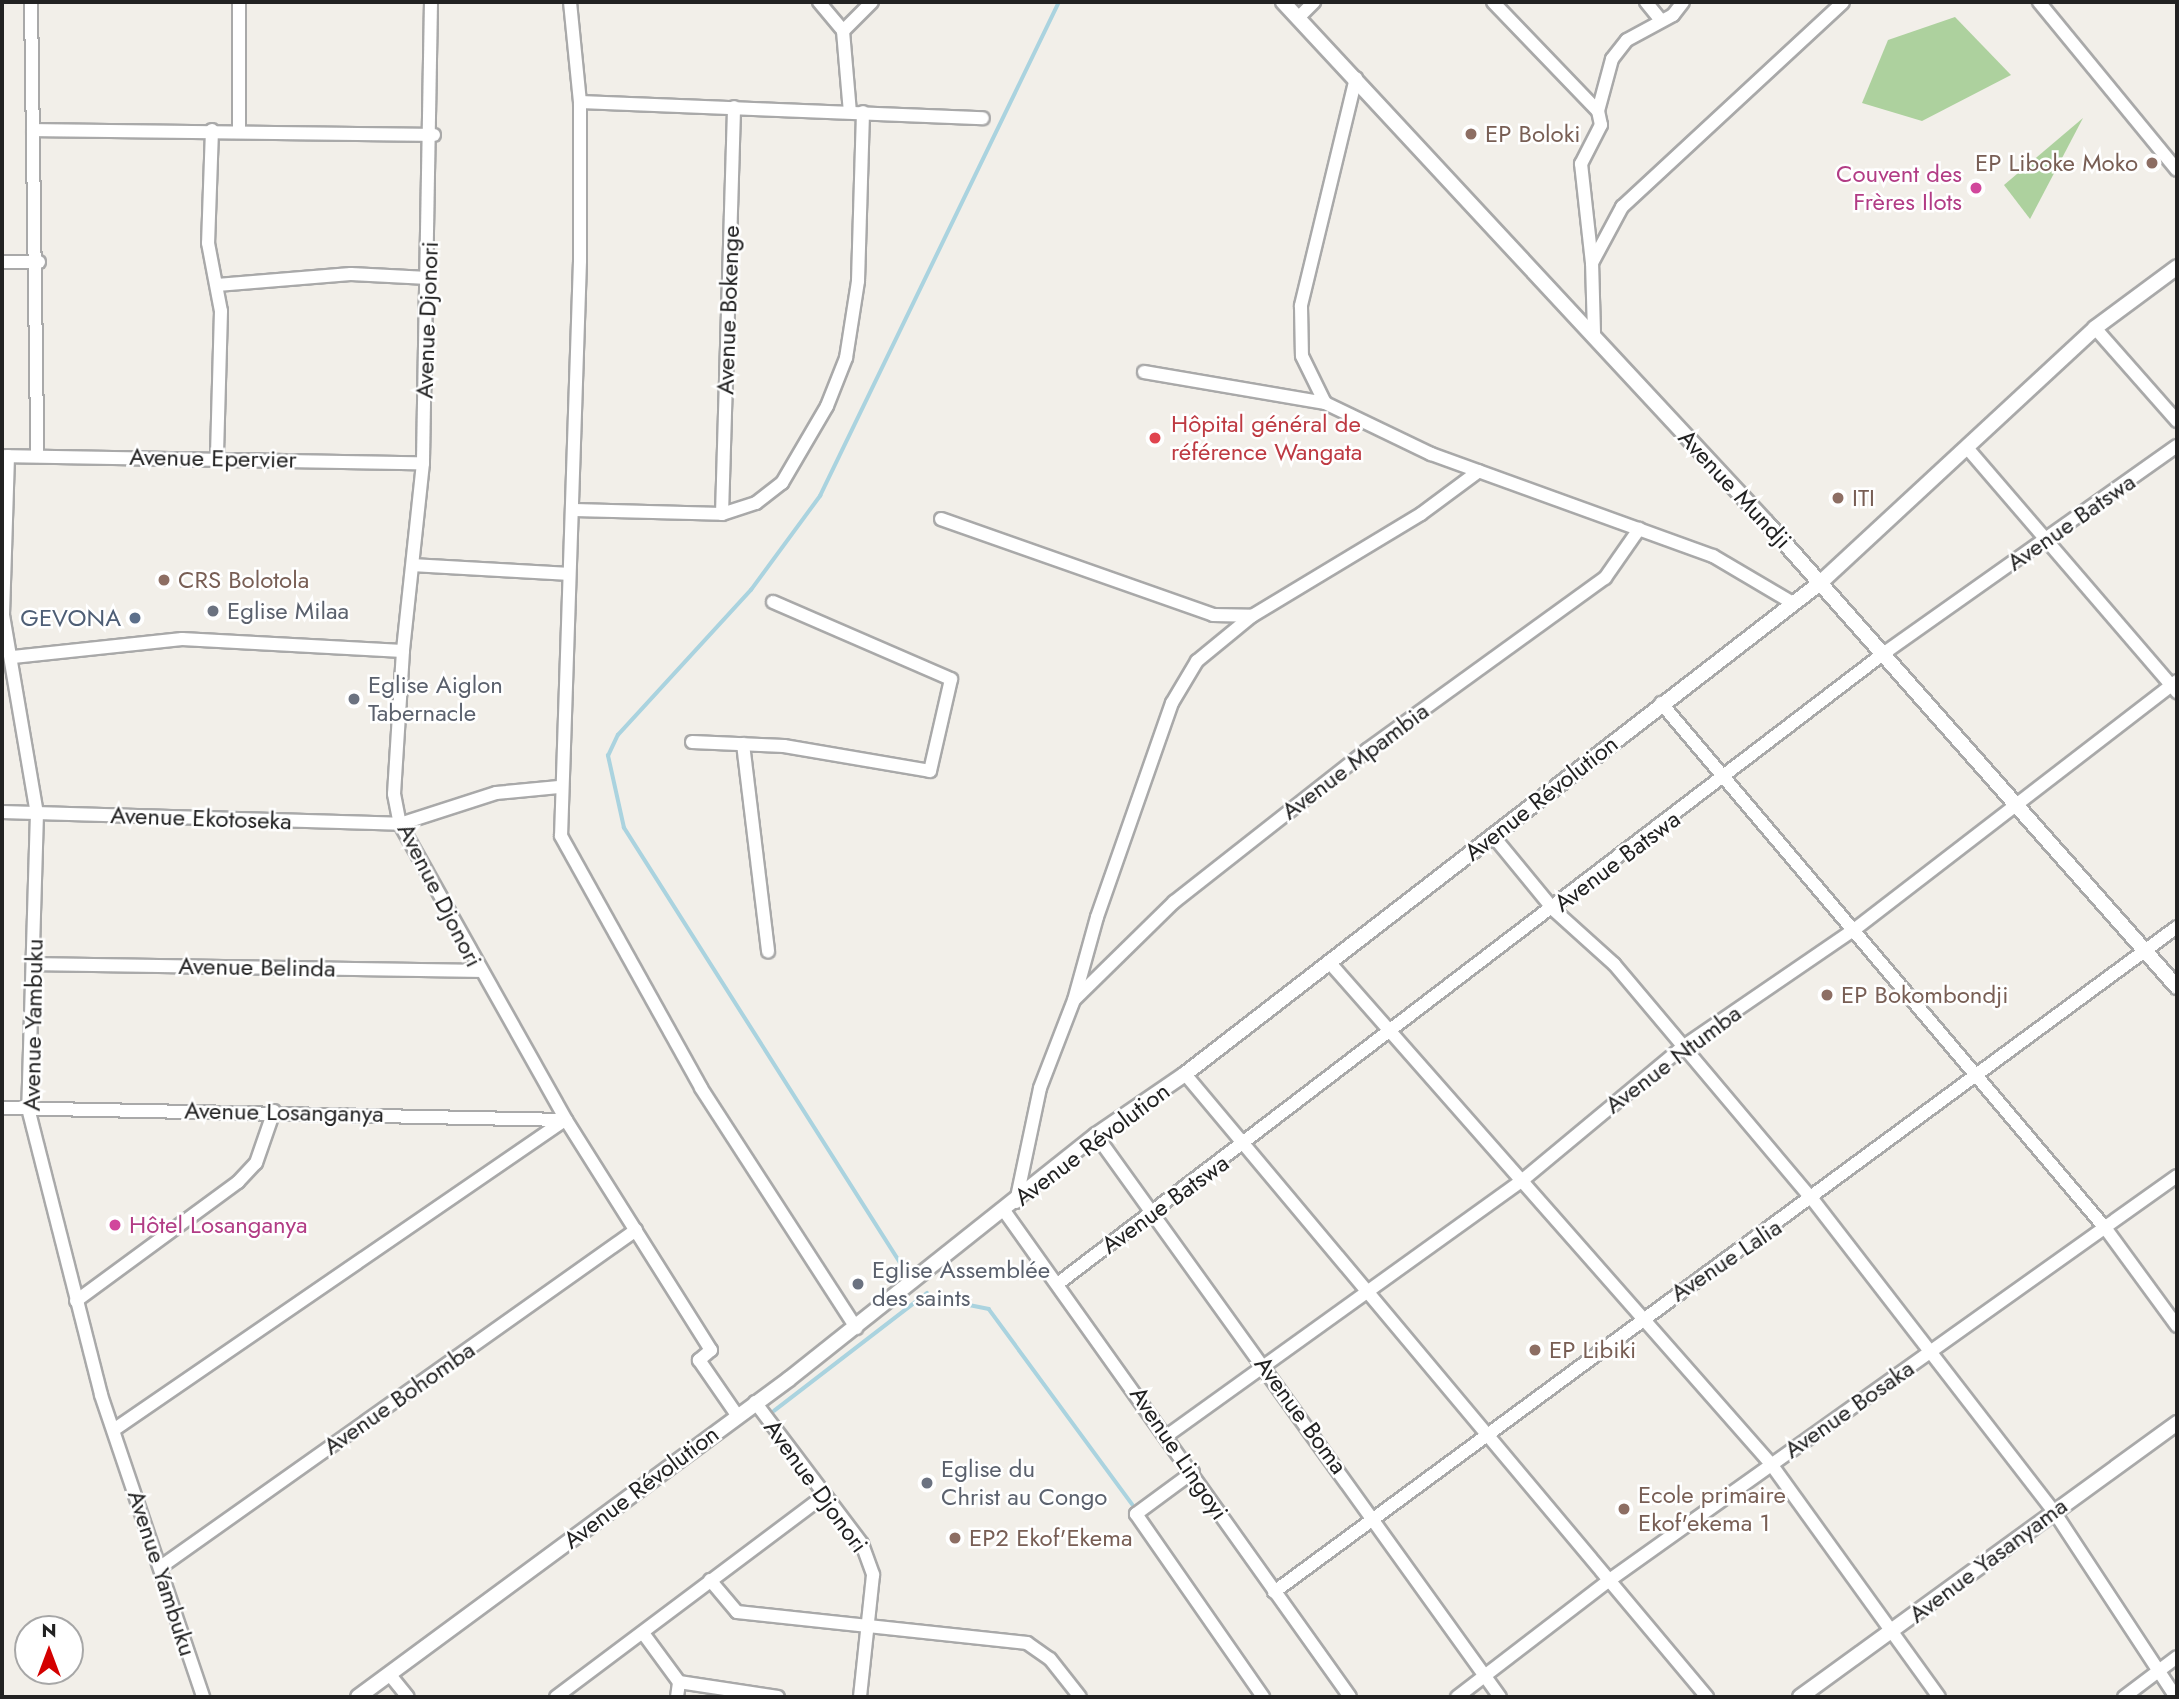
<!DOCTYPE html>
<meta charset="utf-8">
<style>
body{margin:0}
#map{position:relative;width:2179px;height:1699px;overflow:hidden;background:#f2efe9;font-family:Jost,sans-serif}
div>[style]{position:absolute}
.forest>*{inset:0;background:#add19e}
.stream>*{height:3.5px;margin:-1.75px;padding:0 1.75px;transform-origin:1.75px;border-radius:1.75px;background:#aad3df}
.roads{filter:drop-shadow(2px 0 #a9a9a9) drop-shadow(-2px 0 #a9a9a9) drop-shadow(0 2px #a9a9a9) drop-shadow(0 -2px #a9a9a9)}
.minor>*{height:12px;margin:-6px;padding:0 6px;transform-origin:6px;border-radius:6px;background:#fff}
.tertiary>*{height:14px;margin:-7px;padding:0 7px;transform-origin:7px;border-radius:7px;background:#fff}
.dots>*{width:19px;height:19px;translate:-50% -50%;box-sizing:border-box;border:4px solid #fff;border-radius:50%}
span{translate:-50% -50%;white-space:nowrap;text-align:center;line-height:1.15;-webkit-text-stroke:5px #fff;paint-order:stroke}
.education-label{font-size:24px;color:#785e54}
.left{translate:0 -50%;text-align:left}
.right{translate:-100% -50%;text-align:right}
.hotel-label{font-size:24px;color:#b23c85}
.street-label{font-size:24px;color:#222}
.health-label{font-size:24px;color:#be3a42}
.worship-label{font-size:24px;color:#5b616d}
.service-label{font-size:24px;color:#4e5e75}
.frame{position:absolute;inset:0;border:4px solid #222;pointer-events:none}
.north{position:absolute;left:14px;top:1615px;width:70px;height:70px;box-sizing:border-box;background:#fff;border:2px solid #a7a7a7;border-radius:50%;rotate:0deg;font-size:19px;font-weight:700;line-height:28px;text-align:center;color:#222}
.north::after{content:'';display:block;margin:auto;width:24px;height:32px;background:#d40000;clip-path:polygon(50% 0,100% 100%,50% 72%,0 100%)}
</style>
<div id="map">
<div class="forest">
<div style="clip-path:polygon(1955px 17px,2011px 75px,1922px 121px,1862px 103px,1888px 40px)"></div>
<div style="clip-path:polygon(2083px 118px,2030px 219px,2004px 185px)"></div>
</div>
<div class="stream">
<div style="left:907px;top:1274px;width:528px;rotate:-122.4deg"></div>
<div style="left:624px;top:828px;width:74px;rotate:-102.5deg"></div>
<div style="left:608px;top:756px;width:23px;rotate:-65deg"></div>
<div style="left:618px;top:735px;width:197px;rotate:-47.5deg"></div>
<div style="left:751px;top:590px;width:117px;rotate:-53.7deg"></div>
<div style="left:820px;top:496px;width:549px;rotate:-64.18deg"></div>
<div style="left:929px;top:1297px;width:61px;rotate:11.3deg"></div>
<div style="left:989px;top:1309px;width:242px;rotate:53.7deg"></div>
<div style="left:774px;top:1411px;width:193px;rotate:-37.6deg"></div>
</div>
<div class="roads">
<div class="minor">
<div style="left:31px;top:2px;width:454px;rotate:89.2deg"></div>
<div style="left:239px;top:2px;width:129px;rotate:90deg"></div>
<div style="left:431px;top:2px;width:461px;rotate:91deg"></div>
<div style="left:423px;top:463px;width:189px;rotate:96.1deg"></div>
<div style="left:403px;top:651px;width:143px;rotate:93.6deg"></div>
<div style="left:394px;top:794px;width:31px;rotate:79deg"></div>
<div style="left:400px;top:824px;width:339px;rotate:60.7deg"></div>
<div style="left:566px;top:1120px;width:272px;rotate:57.8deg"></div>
<div style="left:711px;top:1350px;width:16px;rotate:140deg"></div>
<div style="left:699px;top:1360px;width:67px;rotate:55.4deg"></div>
<div style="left:570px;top:2px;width:100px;rotate:84.3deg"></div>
<div style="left:580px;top:102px;width:159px;rotate:90deg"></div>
<div style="left:580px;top:261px;width:575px;rotate:91.89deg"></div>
<div style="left:561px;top:836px;width:288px;rotate:60.9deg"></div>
<div style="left:701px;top:1088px;width:286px;rotate:57.1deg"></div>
<div style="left:819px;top:2px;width:38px;rotate:50deg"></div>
<div style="left:843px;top:31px;width:81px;rotate:85.1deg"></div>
<div style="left:1493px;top:2px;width:151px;rotate:46.1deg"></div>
<div style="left:1646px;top:2px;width:21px;rotate:51deg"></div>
<div style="left:2039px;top:2px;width:217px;rotate:50.6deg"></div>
<div style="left:1298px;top:18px;width:23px;rotate:-45deg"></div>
<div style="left:843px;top:31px;width:41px;rotate:-45deg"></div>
<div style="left:1356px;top:78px;width:235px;rotate:103.6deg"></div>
<div style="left:1301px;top:306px;width:50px;rotate:88.9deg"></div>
<div style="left:1302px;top:356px;width:52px;rotate:63.9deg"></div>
<div style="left:1325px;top:403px;width:118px;rotate:25.7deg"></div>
<div style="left:1431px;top:454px;width:300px;rotate:19.9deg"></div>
<div style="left:1713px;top:556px;width:91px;rotate:30.5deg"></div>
<div style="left:580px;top:102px;width:403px;rotate:2.3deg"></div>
<div style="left:33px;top:130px;width:401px;rotate:0.7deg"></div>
<div style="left:212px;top:130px;width:113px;rotate:92deg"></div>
<div style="left:208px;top:243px;width:69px;rotate:79.2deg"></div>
<div style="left:221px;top:311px;width:145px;rotate:91.6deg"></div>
<div style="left:2px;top:262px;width:37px"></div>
<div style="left:1592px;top:263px;width:100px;rotate:-96.3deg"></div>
<div style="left:1581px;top:164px;width:44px;rotate:-62.9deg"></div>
<div style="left:1601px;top:125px;width:14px;rotate:-102deg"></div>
<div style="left:1598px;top:111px;width:54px;rotate:-74.9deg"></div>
<div style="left:1612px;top:59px;width:24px;rotate:-52deg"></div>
<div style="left:1627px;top:40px;width:52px;rotate:-28.5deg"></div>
<div style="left:1673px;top:15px;width:16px;rotate:-52deg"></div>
<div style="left:217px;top:285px;width:134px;rotate:-4.7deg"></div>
<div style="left:351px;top:274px;width:77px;rotate:3deg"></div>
<div style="left:2095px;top:328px;width:124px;rotate:48.6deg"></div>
<div style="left:1594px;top:333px;width:70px;rotate:-91.6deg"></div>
<div style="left:1592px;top:263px;width:64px;rotate:-61.8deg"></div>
<div style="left:1622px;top:207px;width:301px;rotate:-42.8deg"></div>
<div style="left:1144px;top:372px;width:184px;rotate:9.7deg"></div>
<div style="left:1968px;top:449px;width:321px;rotate:49.3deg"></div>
<div style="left:2px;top:456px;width:421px;rotate:1deg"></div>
<div style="left:8px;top:456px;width:159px;rotate:91.8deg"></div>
<div style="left:3px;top:615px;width:201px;rotate:80.3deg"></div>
<div style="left:37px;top:813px;width:295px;rotate:91.7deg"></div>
<div style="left:28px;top:1108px;width:296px;rotate:75.7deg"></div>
<div style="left:101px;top:1395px;width:319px;rotate:71.3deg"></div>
<div style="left:574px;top:510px;width:148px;rotate:1.5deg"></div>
<div style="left:722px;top:514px;width:36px;rotate:-18deg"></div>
<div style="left:756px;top:503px;width:33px;rotate:-38deg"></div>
<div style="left:782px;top:483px;width:89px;rotate:-59.7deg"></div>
<div style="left:827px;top:406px;width:52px;rotate:-68.4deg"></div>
<div style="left:846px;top:358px;width:78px;rotate:-81.1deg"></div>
<div style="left:858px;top:281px;width:169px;rotate:-88.3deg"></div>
<div style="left:722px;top:514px;width:407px;rotate:-88.3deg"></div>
<div style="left:941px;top:519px;width:288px;rotate:19.4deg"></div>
<div style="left:1213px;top:615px;width:39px;rotate:1deg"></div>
<div style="left:413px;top:565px;width:156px;rotate:3.3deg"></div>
<div style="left:13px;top:657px;width:170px;rotate:-6.1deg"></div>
<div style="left:182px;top:639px;width:221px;rotate:3.1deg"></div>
<div style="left:1661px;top:703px;width:689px;rotate:49.77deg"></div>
<div style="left:2106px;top:1229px;width:120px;rotate:53.8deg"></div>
<div style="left:692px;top:742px;width:92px;rotate:2.5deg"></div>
<div style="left:784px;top:746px;width:148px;rotate:9.7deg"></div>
<div style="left:930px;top:771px;width:94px;rotate:-77.1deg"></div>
<div style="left:951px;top:679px;width:194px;rotate:-156.6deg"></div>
<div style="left:743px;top:744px;width:209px;rotate:83.1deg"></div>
<div style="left:2px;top:812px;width:398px;rotate:1.7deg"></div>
<div style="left:400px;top:824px;width:101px;rotate:-17.9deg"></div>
<div style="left:496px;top:793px;width:63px;rotate:-5.4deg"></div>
<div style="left:1494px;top:837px;width:94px;rotate:50.6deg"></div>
<div style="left:1554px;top:910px;width:81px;rotate:42deg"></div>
<div style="left:1614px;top:964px;width:309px;rotate:49.9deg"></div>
<div style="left:1813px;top:1200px;width:392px;rotate:52.3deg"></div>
<div style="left:2053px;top:1510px;width:224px;rotate:56.7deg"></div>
<div style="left:1330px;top:963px;width:667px;rotate:48.64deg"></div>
<div style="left:1771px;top:1464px;width:287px;rotate:54.2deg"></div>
<div style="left:34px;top:964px;width:445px;rotate:0.9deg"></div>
<div style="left:1075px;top:999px;width:139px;rotate:-44.4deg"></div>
<div style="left:1174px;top:902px;width:246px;rotate:-38.2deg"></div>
<div style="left:1367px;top:750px;width:294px;rotate:-35.9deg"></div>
<div style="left:1605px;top:578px;width:60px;rotate:-55.2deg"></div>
<div style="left:1185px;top:1074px;width:813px;rotate:50.04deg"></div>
<div style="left:2px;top:1108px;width:564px;rotate:1.22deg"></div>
<div style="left:1096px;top:1135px;width:692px;rotate:54.29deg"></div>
<div style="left:1016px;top:1202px;width:116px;rotate:-78.1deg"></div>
<div style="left:1040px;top:1088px;width:94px;rotate:-68.9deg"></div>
<div style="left:1074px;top:1000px;width:86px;rotate:-74.5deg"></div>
<div style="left:1097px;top:917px;width:227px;rotate:-70.7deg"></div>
<div style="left:1172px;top:703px;width:49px;rotate:-59.2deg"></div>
<div style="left:1197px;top:661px;width:71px;rotate:-39.3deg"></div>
<div style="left:1252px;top:616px;width:197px;rotate:-31.1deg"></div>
<div style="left:1421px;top:514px;width:72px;rotate:-36.6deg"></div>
<div style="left:1005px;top:1212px;width:595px;rotate:54.57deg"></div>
<div style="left:1060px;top:1282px;width:1035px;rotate:-37.35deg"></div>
<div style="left:1883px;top:654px;width:360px;rotate:-35.3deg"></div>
<div style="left:76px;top:1301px;width:201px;rotate:-36.3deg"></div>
<div style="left:238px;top:1182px;width:26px;rotate:-47deg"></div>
<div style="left:256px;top:1163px;width:55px;rotate:-70.9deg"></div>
<div style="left:755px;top:1402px;width:178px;rotate:53deg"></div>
<div style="left:862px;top:1544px;width:33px;rotate:70deg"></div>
<div style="left:873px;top:1575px;width:123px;rotate:96.1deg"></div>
<div style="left:115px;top:1429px;width:546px;rotate:-34.48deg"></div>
<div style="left:1168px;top:1435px;width:440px;rotate:-35.7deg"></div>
<div style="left:1525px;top:1178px;width:207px;rotate:-39.7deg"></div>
<div style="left:1684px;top:1046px;width:207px;rotate:-34.4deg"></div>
<div style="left:1855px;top:929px;width:406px;rotate:-37.6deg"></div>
<div style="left:1193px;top:1472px;width:71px;rotate:143.6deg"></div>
<div style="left:1136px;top:1514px;width:223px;rotate:55.2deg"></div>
<div style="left:162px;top:1566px;width:581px;rotate:-35.33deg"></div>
<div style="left:710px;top:1580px;width:42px;rotate:49.8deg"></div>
<div style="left:737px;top:1612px;width:292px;rotate:6.1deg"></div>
<div style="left:1027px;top:1643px;width:28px;rotate:35deg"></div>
<div style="left:1050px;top:1659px;width:48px;rotate:51.7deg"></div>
<div style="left:1274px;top:1592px;width:1121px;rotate:-36.37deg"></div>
<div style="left:643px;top:1633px;width:61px;rotate:53.7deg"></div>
<div style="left:679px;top:1682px;width:100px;rotate:8.6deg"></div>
<div style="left:390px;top:1675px;width:28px;rotate:51deg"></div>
<div style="left:556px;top:1697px;width:336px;rotate:-36.9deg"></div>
<div style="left:677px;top:1697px;width:15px;rotate:-82deg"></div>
<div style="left:1457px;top:1697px;width:194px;rotate:-37.5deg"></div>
<div style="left:1611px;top:1579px;width:695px;rotate:-35.45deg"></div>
<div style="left:2124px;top:1697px;width:66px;rotate:-37deg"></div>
</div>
<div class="tertiary">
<div style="left:1283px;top:2px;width:711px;rotate:47.11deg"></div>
<div style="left:1767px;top:523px;width:619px;rotate:48.54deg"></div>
<div style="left:358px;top:1697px;width:536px;rotate:-36.42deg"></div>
<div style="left:789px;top:1379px;width:392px;rotate:-38.5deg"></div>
<div style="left:1096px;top:1135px;width:108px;rotate:-34.4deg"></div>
<div style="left:1185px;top:1074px;width:803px;rotate:-37.71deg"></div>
<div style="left:1820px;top:583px;width:375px;rotate:-42.8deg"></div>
<div style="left:2095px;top:328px;width:102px;rotate:-36.6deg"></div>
<div style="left:1800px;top:1697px;width:466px;rotate:-36deg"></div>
</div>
</div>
<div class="dots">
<div style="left:1471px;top:134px;background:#8d6e63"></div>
<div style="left:2152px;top:163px;background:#8d6e63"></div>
<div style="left:1976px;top:188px;background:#d1479c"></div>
<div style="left:1155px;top:438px;background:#e0444e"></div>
<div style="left:1838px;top:498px;background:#8d6e63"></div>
<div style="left:164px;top:580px;background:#8d6e63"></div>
<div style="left:213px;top:611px;background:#6b7280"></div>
<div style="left:135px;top:618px;background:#5c6f8a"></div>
<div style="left:354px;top:699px;background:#6b7280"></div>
<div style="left:1827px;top:995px;background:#8d6e63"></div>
<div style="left:115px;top:1225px;background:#d1479c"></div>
<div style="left:858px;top:1284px;background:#6b7280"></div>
<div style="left:1535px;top:1350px;background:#8d6e63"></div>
<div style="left:927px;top:1483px;background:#6b7280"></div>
<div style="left:1624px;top:1509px;background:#8d6e63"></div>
<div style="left:955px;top:1538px;background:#8d6e63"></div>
</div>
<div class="education-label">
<span class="left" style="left:1485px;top:134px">EP Boloki</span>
<span class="right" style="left:2138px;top:163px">EP Liboke Moko</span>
<span class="left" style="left:1852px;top:498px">ITI</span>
<span class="left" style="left:178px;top:580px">CRS Bolotola</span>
<span class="left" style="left:1841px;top:995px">EP Bokombondji</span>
<span class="left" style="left:1549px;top:1350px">EP Libiki</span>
<span class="left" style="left:1638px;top:1509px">Ecole primaire<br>Ekof'ekema 1</span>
<span class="left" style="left:969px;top:1538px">EP2 Ekof'Ekema</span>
</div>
<div class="hotel-label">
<span class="right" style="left:1962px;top:188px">Couvent des<br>Frères Ilots</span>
<span class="left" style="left:129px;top:1225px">Hôtel Losanganya</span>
</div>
<div class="street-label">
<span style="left:728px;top:310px;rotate:-88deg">Avenue Bokenge</span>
<span style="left:427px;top:320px;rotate:-88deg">Avenue Djonori</span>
<span style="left:213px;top:458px;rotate:1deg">Avenue Epervier</span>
<span style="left:1735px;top:489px;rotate:47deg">Avenue Mundji</span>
<span style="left:2071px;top:522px;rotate:-35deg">Avenue Batswa</span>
<span style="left:1355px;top:761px;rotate:-37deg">Avenue Mpambia</span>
<span style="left:1541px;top:798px;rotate:-38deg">Avenue Révolution</span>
<span style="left:201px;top:818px;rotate:2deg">Avenue Ekotoseka</span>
<span style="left:1617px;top:861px;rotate:-37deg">Avenue Batswa</span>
<span style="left:440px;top:895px;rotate:63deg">Avenue Djonori</span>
<span style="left:257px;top:967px;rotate:1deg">Avenue Belinda</span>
<span style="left:33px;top:1025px;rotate:-89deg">Avenue Yambuku</span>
<span style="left:1673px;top:1059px;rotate:-37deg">Avenue Ntumba</span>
<span style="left:284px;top:1112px;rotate:1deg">Avenue Losanganya</span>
<span style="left:1092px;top:1144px;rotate:-37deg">Avenue Révolution</span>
<span style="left:1165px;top:1204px;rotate:-36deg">Avenue Batswa</span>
<span style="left:1726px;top:1260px;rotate:-34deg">Avenue Lalia</span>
<span style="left:399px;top:1398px;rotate:-35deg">Avenue Bohomba</span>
<span style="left:1849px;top:1409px;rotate:-35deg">Avenue Bosaka</span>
<span style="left:1301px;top:1415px;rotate:54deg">Avenue Boma</span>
<span style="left:1179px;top:1453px;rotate:56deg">Avenue Lingoyi</span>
<span style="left:816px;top:1486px;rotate:54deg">Avenue Djonori</span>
<span style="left:641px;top:1487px;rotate:-37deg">Avenue Révolution</span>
<span style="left:1988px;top:1560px;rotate:-37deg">Avenue Yasanyama</span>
<span style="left:162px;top:1573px;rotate:72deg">Avenue Yambuku</span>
</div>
<div class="health-label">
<span class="left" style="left:1171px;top:438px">Hôpital général de<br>référence Wangata</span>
</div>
<div class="worship-label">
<span class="left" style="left:227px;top:611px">Eglise Milaa</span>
<span class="left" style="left:368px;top:699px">Eglise Aiglon<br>Tabernacle</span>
<span class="left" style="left:872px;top:1284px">Eglise Assemblée<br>des saints</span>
<span class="left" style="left:941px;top:1483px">Eglise du<br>Christ au Congo</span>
</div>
<div class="service-label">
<span class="right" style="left:121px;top:618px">GEVONA</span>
</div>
<div class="frame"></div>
<div class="north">N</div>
</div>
